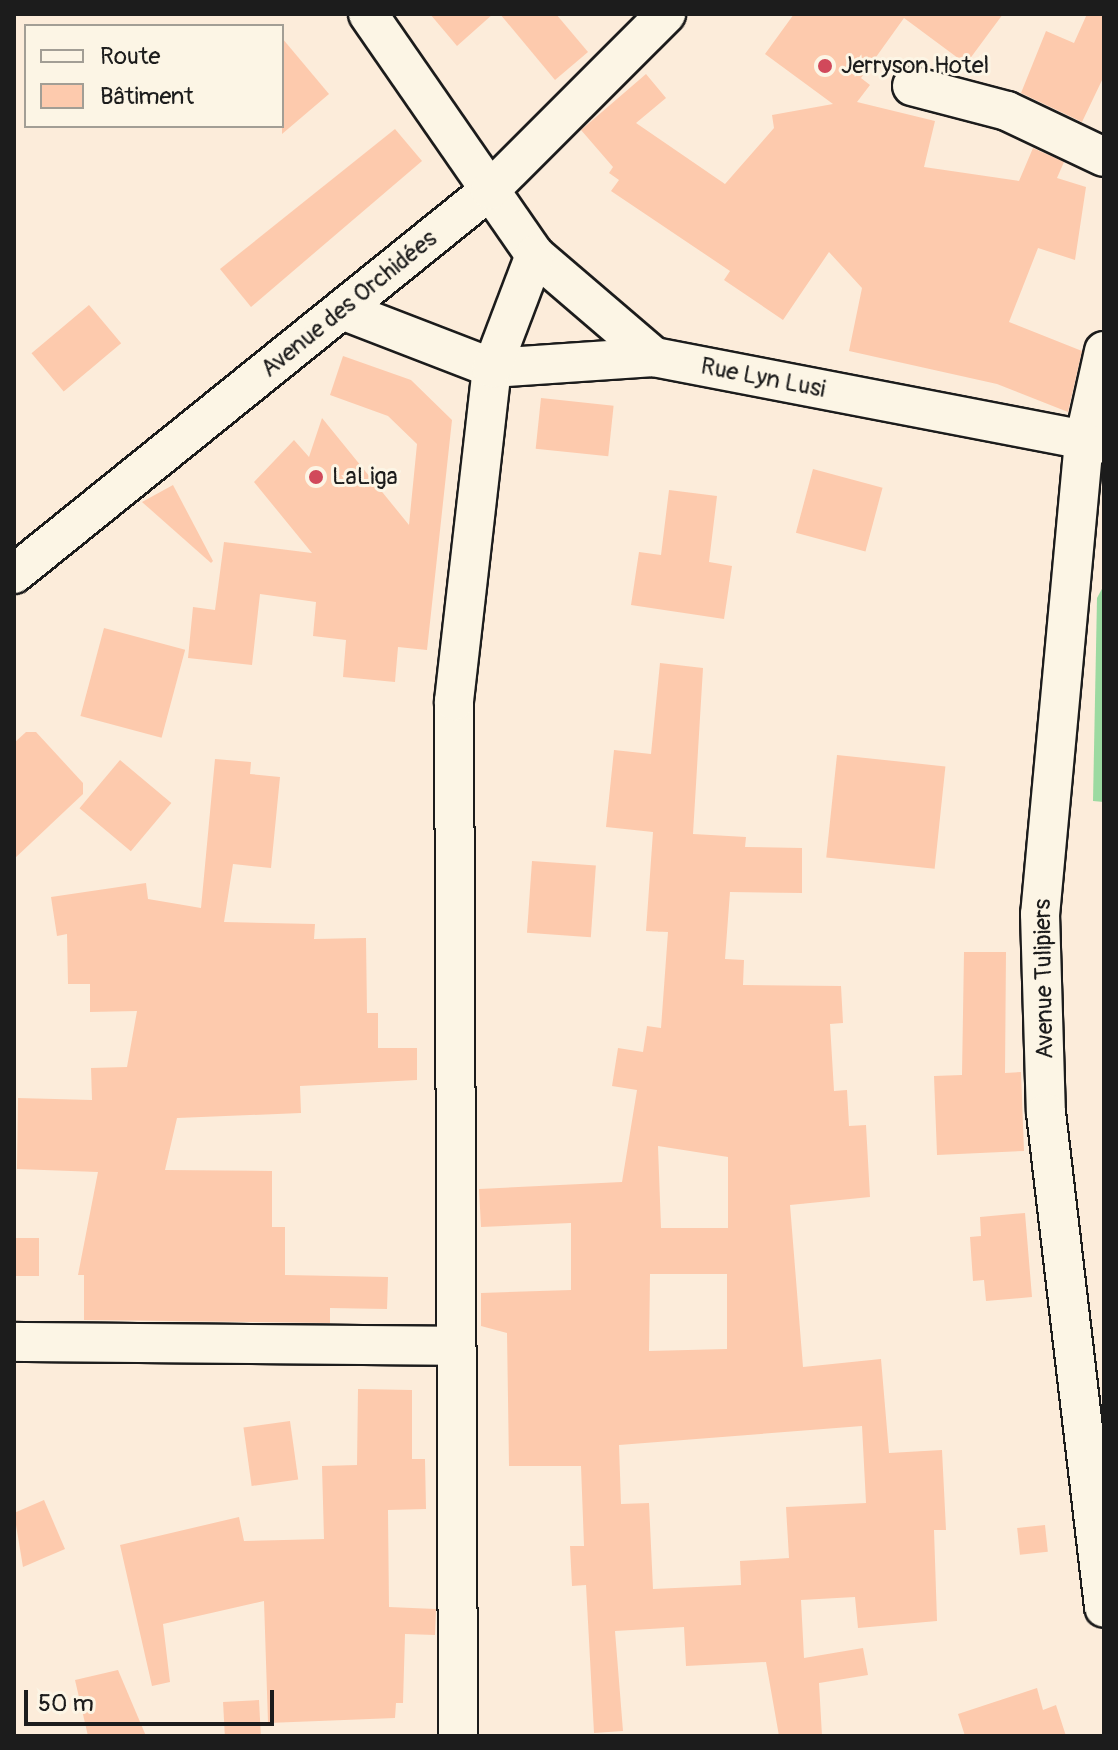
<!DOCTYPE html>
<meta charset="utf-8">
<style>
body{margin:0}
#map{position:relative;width:1118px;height:1750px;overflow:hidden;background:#fcecda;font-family:Pangolin,sans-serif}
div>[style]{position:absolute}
.green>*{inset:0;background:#9cdaa1}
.building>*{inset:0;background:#fdcaad;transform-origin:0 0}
.roads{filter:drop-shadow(2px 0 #1c1c1c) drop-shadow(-2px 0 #1c1c1c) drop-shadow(0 2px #1c1c1c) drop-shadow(0 -2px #1c1c1c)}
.minor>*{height:38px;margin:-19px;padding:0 19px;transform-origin:19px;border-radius:19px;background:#fcf5e5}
.dots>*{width:22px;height:22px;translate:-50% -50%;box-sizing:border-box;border:4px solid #fcf5e5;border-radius:50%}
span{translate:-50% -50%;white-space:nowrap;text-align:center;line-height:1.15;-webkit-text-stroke:6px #fcf5e5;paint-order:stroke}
.poi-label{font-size:24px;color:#1c1c1c}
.left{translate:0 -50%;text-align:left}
.street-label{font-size:24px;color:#1c1c1c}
.frame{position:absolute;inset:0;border:16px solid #1c1c1c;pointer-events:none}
.legend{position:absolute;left:24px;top:24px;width:260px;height:104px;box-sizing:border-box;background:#fcf5e5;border:2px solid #a29e95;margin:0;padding:10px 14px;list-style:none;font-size:24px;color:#1c1c1c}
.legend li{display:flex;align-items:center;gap:16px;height:40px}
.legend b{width:40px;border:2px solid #a29e95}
.scale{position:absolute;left:24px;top:1690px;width:250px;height:36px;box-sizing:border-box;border:4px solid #1c1c1c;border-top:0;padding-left:10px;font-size:24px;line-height:28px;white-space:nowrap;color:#1c1c1c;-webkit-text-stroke:6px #fcf5e5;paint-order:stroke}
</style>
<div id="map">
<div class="green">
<div style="clip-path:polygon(1104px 585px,1104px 802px,1093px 801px,1097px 598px)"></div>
</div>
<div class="building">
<div style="clip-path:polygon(430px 14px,493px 14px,457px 46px)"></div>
<div style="clip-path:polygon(500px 14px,556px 14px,588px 52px,555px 80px)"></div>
<div style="clip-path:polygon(794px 14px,1003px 14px,966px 64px,904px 18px,861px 78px,870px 85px,857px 102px,935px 121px,924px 167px,1019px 181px,1033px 148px,1064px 162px,1057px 178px,1086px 187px,1075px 260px,1038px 248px,1009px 322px,1082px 351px,1068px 412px,997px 384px,849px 351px,862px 288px,829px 252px,783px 320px,724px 280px,730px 271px,611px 191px,619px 180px,609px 173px,613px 167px,581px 130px,646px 74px,666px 98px,636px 123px,725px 184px,774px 128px,772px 115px,833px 104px,765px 54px)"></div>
<div style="clip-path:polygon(1087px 14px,1104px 14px,1104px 76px,1082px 122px,1021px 93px,1046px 31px,1074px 43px)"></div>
<div style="clip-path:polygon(282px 38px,329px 94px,282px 134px)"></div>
<div style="clip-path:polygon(395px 129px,422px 161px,251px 307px,220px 269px)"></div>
<div style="left:89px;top:305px;width:50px;height:75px;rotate:50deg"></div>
<div style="clip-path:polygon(343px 356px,411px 380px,452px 420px,427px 650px,398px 647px,395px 682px,343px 677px,346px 640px,313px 636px,316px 602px,260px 594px,252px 665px,188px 658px,193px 607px,215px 610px,224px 542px,312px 553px,254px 482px,294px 440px,309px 457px,322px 418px,409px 525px,417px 444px,388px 416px,330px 395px)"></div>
<div style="left:541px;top:398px;width:73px;height:51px;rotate:6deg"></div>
<div style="left:813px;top:469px;width:72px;height:66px;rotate:15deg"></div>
<div style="clip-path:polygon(173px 485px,213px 561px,211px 563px,142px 502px)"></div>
<div style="clip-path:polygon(669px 490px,717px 496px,709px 562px,732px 566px,724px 619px,631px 605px,639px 552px,661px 555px)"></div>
<div style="left:104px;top:628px;width:84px;height:91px;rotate:15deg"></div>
<div style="clip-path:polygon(evenodd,660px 663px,703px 668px,693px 834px,746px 837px,745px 847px,802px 848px,802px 893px,730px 892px,725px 959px,744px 960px,743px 985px,841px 986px,843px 1023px,830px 1024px,834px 1091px,847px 1090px,849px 1126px,866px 1125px,870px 1197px,790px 1205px,803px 1367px,881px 1359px,889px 1453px,942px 1450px,946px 1530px,934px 1530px,937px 1621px,858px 1628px,855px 1597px,801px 1600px,804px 1658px,863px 1648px,868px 1675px,819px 1683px,822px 1736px,779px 1736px,766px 1662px,686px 1666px,684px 1627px,615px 1631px,623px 1731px,594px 1733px,586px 1585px,572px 1586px,570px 1546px,584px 1546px,581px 1466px,509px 1466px,507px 1333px,481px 1326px,481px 1293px,571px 1290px,571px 1223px,481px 1227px,479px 1189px,622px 1182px,637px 1090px,612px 1086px,618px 1048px,643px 1052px,647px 1026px,661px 1028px,668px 932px,646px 931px,653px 832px,606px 827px,614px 750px,651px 754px,660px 663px,658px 1146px,728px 1157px,728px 1228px,661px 1228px,658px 1146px,660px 663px,650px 1274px,727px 1274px,727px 1349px,649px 1351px,650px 1274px,660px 663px,862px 1426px,866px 1503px,786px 1507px,789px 1558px,740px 1561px,741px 1585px,653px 1589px,649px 1503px,621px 1504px,619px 1445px,862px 1426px)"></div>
<div style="clip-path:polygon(26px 732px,36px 732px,83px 783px,83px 794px,14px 859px,14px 743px)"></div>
<div style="left:837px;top:755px;width:109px;height:103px;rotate:6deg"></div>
<div style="clip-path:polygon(215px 759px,251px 762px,250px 774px,280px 777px,271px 868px,233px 864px,224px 922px,315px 924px,314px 939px,366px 938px,367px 1013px,378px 1013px,378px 1048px,417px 1048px,417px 1080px,300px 1086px,301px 1113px,177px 1118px,165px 1170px,272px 1171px,272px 1227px,285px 1227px,285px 1275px,388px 1277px,387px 1309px,330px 1308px,330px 1323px,84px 1320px,84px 1275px,78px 1275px,98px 1172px,17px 1169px,18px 1098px,92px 1100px,91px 1068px,127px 1067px,137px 1011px,90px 1012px,90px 984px,68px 984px,67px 934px,57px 936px,51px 897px,146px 883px,148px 899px,201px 908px)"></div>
<div style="left:120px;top:760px;width:67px;height:63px;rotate:40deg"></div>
<div style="left:532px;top:861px;width:64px;height:72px;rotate:4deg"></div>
<div style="clip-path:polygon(964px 952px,1006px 952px,1005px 1073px,1021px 1072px,1024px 1151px,937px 1155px,934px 1076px,962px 1075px)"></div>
<div style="clip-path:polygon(1025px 1213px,1032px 1297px,986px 1301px,984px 1280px,973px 1281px,970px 1237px,981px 1236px,980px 1217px)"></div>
<div style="left:14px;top:1238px;width:25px;height:38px"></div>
<div style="clip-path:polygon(358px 1389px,412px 1390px,412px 1459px,425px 1459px,426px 1509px,388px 1510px,389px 1607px,436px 1609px,435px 1635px,405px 1634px,403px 1703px,396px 1703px,395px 1718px,268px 1723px,264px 1601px,163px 1624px,170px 1682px,152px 1686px,120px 1545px,239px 1517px,244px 1541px,324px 1539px,322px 1466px,357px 1465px)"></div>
<div style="left:290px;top:1421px;width:59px;height:47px;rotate:82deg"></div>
<div style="clip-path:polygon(44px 1500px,65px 1549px,23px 1567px,14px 1513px)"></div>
<div style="left:1045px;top:1525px;width:27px;height:28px;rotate:84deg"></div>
<div style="clip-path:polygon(118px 1670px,146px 1736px,88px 1736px,75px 1680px)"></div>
<div style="clip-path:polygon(1037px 1688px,1043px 1710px,1056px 1705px,1066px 1736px,965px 1736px,958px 1714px)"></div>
<div style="left:259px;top:1700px;width:36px;height:36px;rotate:87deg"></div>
</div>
<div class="roads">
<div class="minor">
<div style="left:368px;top:14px;width:293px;rotate:55.3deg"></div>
<div style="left:535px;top:255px;width:157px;rotate:40.6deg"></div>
<div style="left:654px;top:357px;width:458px;rotate:10.9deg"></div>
<div style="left:912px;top:86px;width:98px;rotate:14.7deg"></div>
<div style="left:1007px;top:111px;width:107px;rotate:25.4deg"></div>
<div style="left:342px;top:310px;width:161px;rotate:21.1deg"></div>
<div style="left:492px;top:368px;width:162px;rotate:-3.9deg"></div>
<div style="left:1104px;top:351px;width:92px;rotate:102.5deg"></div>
<div style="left:1084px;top:441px;width:475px;rotate:95.3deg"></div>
<div style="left:1040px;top:914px;width:199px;rotate:88.3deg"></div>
<div style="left:1046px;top:1113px;width:498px;rotate:83.3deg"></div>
<div style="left:14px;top:574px;width:612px;rotate:-38.89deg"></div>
<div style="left:490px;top:190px;width:249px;rotate:-45deg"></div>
<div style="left:14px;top:1342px;width:442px;rotate:0.5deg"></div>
<div style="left:458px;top:1736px;width:1035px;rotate:-90.22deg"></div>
<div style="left:454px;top:701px;width:335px;rotate:-83.5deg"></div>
<div style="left:492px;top:368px;width:121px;rotate:-69.2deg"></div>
</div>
</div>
<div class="dots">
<div style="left:825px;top:66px;background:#d1495b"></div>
<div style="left:316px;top:477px;background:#d1495b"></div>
</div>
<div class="poi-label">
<span class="left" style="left:841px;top:66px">Jerryson Hotel</span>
<span class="left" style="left:332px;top:477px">LaLiga</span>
</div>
<div class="street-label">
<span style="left:349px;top:304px;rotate:-39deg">Avenue des Orchidées</span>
<span style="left:763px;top:378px;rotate:11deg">Rue Lyn Lusi</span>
<span style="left:1044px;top:979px;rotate:-91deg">Avenue Tulipiers</span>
</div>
<div class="frame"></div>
<ul class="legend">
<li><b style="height:10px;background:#fcf5e5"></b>Route</li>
<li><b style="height:22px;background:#fdcaad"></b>Bâtiment</li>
</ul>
<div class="scale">50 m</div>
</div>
